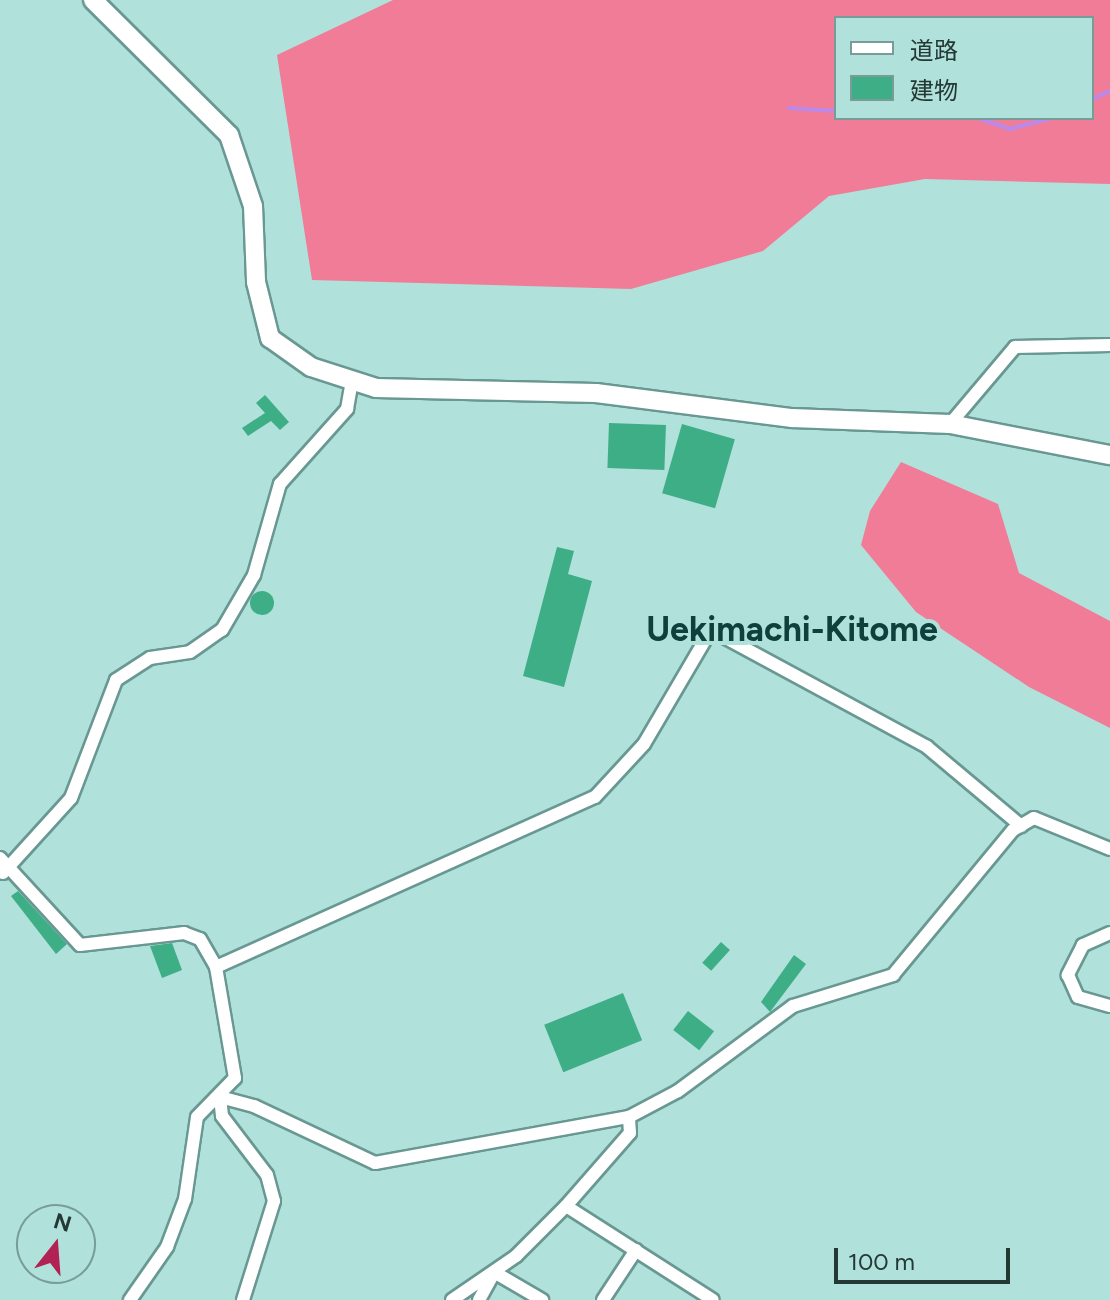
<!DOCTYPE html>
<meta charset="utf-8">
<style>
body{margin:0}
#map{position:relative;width:1110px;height:1300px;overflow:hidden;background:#b0e1db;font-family:Figtree,"Noto Sans JP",sans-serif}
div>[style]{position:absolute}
.forest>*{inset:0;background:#f17c97}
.stream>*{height:4px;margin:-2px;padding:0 2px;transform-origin:2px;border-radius:2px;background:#bb89ea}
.building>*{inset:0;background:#3eae87;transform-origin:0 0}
.round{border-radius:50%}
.roads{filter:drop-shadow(2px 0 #699893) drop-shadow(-2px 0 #699893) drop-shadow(0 2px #699893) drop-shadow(0 -2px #699893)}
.street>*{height:12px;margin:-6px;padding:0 6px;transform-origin:6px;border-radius:6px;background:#fff}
.secondary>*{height:18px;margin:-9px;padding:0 9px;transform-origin:9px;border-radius:9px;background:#fff}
span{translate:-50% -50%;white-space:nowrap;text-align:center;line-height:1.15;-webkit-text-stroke:8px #b0e1db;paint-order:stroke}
.quarter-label{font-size:34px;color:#0f403c;font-weight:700}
.legend{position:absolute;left:834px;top:16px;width:260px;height:104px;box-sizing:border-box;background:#b0e1db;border:2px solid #789d99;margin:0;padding:10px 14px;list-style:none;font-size:24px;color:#243835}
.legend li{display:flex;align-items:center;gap:16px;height:40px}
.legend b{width:40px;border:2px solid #789d99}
.north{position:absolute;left:16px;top:1204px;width:80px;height:80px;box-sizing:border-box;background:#b0e1db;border:2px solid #789d99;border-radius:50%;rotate:17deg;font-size:22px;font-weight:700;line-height:32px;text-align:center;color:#243835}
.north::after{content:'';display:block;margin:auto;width:28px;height:36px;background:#b12153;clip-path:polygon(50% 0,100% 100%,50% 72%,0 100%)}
.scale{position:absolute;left:834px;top:1248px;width:176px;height:36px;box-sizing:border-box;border:4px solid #243835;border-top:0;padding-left:10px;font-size:24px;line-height:28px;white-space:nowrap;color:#243835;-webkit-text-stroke:6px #b0e1db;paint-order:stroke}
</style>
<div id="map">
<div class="forest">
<div style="clip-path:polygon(evenodd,393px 0,1110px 0,1110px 184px,925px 179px,829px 196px,763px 251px,631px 289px,312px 280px,277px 55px,393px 0,836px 18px,1092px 18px,1092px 118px,836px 118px,836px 18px)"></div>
<div style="clip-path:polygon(901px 462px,998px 504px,1019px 573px,1110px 621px,1110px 728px,1029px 687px,916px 612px,861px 545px,870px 511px)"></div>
</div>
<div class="stream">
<div style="left:1092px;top:99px;width:20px;rotate:-24deg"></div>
<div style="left:789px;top:108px;width:47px;rotate:3.7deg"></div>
<div style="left:978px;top:118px;width:34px;rotate:19deg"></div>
<div style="left:1010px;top:129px;width:43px;rotate:-14.7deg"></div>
</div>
<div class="building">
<div style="clip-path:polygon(265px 395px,289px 422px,280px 430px,271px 421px,248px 436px,242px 428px,265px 413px,256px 403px)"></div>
<div style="left:609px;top:423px;width:57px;height:45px;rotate:2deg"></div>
<div style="left:682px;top:424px;width:55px;height:72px;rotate:16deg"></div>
<div style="clip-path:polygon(557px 547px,574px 551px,568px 574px,592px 581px,564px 687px,523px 676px)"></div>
<div class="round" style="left:250px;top:591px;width:24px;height:24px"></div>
<div style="clip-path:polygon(18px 891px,67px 944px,56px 954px,11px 896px)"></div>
<div style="left:721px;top:942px;width:12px;height:28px;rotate:42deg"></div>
<div style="clip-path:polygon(172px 943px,182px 970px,162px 978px,150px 946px)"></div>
<div style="clip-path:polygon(794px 955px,806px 964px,770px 1012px,761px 1002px)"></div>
<div style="left:623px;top:993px;width:51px;height:85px;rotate:68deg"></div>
<div style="left:688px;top:1011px;width:33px;height:24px;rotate:38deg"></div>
</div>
<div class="roads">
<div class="street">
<div style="left:950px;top:424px;width:101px;rotate:-49.8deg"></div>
<div style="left:1015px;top:347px;width:95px;rotate:-1.2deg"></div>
<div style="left:0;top:858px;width:118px;rotate:47.4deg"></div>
<div style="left:80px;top:945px;width:105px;rotate:-6.6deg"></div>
<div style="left:184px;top:933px;width:17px;rotate:21deg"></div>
<div style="left:200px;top:939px;width:32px;rotate:60deg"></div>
<div style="left:216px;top:967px;width:113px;rotate:80.3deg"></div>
<div style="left:235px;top:1078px;width:54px;rotate:134.3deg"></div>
<div style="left:197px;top:1117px;width:83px;rotate:98.3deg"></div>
<div style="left:185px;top:1199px;width:51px;rotate:110.6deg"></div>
<div style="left:167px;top:1247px;width:65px;rotate:124.9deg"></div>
<div style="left:3px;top:873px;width:101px;rotate:-47.8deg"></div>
<div style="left:71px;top:798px;width:126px;rotate:-69.1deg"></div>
<div style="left:116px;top:680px;width:40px;rotate:-32.9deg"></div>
<div style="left:150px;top:658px;width:40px;rotate:-8.5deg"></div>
<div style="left:190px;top:652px;width:39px;rotate:-35deg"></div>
<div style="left:222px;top:630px;width:64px;rotate:-59.8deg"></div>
<div style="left:254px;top:575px;width:95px;rotate:-74.1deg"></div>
<div style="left:280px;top:484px;width:101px;rotate:-48.2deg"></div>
<div style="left:347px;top:409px;width:28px;rotate:-80deg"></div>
<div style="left:1110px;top:933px;width:30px;rotate:156deg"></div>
<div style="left:1083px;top:945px;width:34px;rotate:117deg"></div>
<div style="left:1068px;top:975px;width:24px;rotate:66deg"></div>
<div style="left:1078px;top:997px;width:33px;rotate:16deg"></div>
<div style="left:216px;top:967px;width:415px;rotate:-24.2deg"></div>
<div style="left:595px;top:797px;width:72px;rotate:-47.2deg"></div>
<div style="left:644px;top:744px;width:132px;rotate:-59.6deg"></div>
<div style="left:711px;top:630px;width:246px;rotate:28.4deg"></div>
<div style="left:927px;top:747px;width:123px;rotate:40deg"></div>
<div style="left:220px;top:1097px;width:35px;rotate:15deg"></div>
<div style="left:254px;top:1106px;width:134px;rotate:25.2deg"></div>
<div style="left:375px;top:1163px;width:258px;rotate:-10.3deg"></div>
<div style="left:629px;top:1117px;width:55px;rotate:-28deg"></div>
<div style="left:678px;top:1091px;width:143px;rotate:-36.5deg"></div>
<div style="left:793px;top:1006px;width:105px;rotate:-17.2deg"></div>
<div style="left:893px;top:975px;width:188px;rotate:-50.4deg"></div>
<div style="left:1013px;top:830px;width:24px;rotate:-30deg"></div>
<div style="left:1034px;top:818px;width:82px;rotate:22.2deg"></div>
<div style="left:220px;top:1097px;width:19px;rotate:84deg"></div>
<div style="left:222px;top:1116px;width:74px;rotate:52.7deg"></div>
<div style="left:267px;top:1175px;width:27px;rotate:75deg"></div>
<div style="left:274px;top:1201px;width:104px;rotate:107.4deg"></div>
<div style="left:566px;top:1206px;width:174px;rotate:32.6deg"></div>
<div style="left:494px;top:1272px;width:56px;rotate:30.3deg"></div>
<div style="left:452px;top:1300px;width:78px;rotate:-34.5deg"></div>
<div style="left:516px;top:1256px;width:71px;rotate:-45deg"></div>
<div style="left:566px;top:1206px;width:97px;rotate:-48.8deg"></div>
<div style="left:630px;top:1133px;width:16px;rotate:-94deg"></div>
<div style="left:479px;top:1300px;width:29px;rotate:-61deg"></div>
<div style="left:603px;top:1300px;width:60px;rotate:-56.6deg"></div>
</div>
<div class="secondary">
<div style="left:93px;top:0;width:192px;rotate:44.8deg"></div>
<div style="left:229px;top:135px;width:75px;rotate:71.3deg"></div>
<div style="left:253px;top:206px;width:76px;rotate:87.7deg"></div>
<div style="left:256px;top:282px;width:58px;rotate:76deg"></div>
<div style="left:270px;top:338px;width:50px;rotate:35.3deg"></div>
<div style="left:311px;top:367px;width:68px;rotate:17.9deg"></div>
<div style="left:376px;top:388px;width:220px;rotate:1.3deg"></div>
<div style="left:596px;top:393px;width:198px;rotate:7.3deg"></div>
<div style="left:792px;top:418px;width:158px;rotate:2.2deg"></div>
<div style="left:950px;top:424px;width:163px;rotate:11deg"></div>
</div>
</div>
<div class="quarter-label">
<span style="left:792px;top:630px">Uekimachi-Kitome</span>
</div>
<ul class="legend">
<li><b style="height:10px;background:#fff"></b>道路</li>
<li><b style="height:22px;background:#3eae87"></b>建物</li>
</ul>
<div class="north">N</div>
<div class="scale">100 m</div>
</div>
